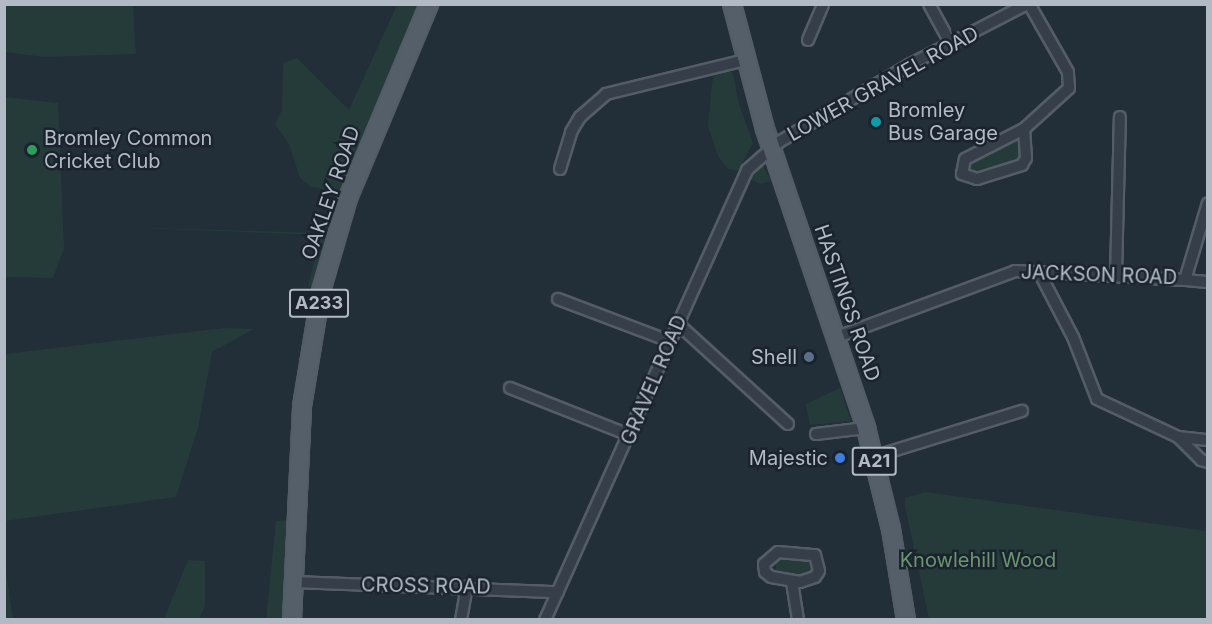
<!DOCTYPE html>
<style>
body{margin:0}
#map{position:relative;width:1212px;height:624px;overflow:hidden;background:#222e38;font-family:Inter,sans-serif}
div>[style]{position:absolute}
.green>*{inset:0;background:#253b3a}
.roads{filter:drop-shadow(2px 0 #545d67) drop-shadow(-2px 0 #545d67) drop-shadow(0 2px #545d67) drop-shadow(0 -2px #545d67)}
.minor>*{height:10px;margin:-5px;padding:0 5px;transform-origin:5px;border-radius:5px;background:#363f49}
.primary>*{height:16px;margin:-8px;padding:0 8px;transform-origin:8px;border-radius:8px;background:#545f69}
.dots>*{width:16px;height:16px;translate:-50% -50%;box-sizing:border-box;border:3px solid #1b242e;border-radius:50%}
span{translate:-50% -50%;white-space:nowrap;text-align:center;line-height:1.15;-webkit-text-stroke:5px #1b242e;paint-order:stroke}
.shield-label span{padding:2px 4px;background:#1b242e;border:2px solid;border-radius:4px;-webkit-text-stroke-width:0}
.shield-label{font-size:18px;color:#b1bac5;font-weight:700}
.street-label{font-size:20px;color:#b1bac5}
.poi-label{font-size:20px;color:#b1bac5}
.left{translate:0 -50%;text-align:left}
.right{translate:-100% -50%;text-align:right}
.park-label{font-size:20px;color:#69956f}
.frame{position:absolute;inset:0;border:6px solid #b1bac5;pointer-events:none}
</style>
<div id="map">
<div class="green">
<div style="clip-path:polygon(5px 4px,133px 5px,136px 54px,44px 57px,5px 52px)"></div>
<div style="clip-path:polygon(397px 5px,420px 5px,344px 192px,311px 187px,300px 178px,289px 144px,275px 124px,282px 110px,283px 63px,297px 58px,349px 110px)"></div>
<div style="clip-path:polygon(729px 71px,733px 73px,738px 101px,753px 143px,738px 171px,728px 169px,718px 156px,708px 126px,712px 83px,714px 76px)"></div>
<div style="clip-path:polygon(5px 97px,58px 103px,64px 248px,53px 278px,5px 277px)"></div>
<div style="clip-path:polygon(1016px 137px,1022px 155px,1019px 163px,984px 174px,968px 174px,966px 164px)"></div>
<div style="clip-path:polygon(763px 165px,771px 181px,760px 184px,750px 179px)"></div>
<div style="clip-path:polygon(322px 199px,338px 202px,314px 286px,308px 286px,321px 235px,113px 227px,322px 233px,333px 205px)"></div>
<div style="clip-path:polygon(224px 328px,254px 329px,212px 352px,198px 428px,176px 497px,5px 521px,5px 354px)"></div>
<div style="clip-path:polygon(840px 388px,851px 421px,810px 425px,806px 404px)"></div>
<div style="clip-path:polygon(925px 492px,1207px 531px,1207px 619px,929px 619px,905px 506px,905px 498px)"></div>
<div style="clip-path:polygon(289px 520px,285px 619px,266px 620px,276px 521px)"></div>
<div style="clip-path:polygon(783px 559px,807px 560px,812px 570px,806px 574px,777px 574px,775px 562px)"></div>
<div style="clip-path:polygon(188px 560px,205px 561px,205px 606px,199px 619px,164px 619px)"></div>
<div style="clip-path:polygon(4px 567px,6px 572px,13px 619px,5px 619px)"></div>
</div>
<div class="roads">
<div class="minor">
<div style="left:929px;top:4px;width:48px;rotate:61.3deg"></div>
<div style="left:808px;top:40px;width:39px;rotate:-67deg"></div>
<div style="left:1024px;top:129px;width:29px;rotate:86deg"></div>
<div style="left:1026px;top:158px;width:8px;rotate:120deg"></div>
<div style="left:1022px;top:165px;width:47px;rotate:162.7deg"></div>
<div style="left:977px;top:179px;width:16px;rotate:-162deg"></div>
<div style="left:962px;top:174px;width:15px;rotate:-79deg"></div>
<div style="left:965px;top:159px;width:66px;rotate:-27deg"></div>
<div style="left:1024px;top:129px;width:61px;rotate:-42.3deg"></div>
<div style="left:1069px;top:88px;width:16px;rotate:-94deg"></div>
<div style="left:1068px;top:72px;width:78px;rotate:-119.8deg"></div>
<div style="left:560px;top:169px;width:39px;rotate:-73deg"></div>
<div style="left:571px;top:132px;width:17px;rotate:-59deg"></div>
<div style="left:580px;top:117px;width:35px;rotate:-41deg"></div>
<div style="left:606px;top:94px;width:143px;rotate:-13.7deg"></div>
<div style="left:1039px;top:272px;width:73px;rotate:62.4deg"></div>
<div style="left:1073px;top:337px;width:66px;rotate:68.8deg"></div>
<div style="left:1097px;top:399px;width:89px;rotate:25.1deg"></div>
<div style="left:1178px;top:437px;width:33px;rotate:45deg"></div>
<div style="left:1201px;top:460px;width:7px;rotate:16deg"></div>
<div style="left:1116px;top:276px;width:159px;rotate:-88.6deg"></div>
<div style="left:1185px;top:280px;width:23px;rotate:5deg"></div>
<div style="left:558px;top:299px;width:119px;rotate:20.7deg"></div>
<div style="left:677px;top:323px;width:150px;rotate:42.3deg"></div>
<div style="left:837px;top:337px;width:190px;rotate:-20.3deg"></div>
<div style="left:1015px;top:271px;width:170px;rotate:3deg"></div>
<div style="left:1185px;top:280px;width:80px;rotate:-73.4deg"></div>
<div style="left:510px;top:388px;width:128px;rotate:21.6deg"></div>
<div style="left:816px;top:434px;width:50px;rotate:-6.8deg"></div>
<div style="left:1178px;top:437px;width:30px;rotate:6deg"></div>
<div style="left:873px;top:457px;width:156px;rotate:-17.2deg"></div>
<div style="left:778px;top:552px;width:37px;rotate:5deg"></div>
<div style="left:815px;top:555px;width:16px;rotate:76deg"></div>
<div style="left:819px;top:571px;width:7px;rotate:124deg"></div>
<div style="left:815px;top:577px;width:16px;rotate:162deg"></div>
<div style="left:800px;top:582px;width:29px;rotate:-170deg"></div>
<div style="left:771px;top:577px;width:8px;rotate:-140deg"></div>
<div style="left:765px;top:572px;width:8px;rotate:-97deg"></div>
<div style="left:764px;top:564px;width:18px;rotate:-41deg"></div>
<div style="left:294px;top:582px;width:264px;rotate:2.2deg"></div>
<div style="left:792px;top:582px;width:38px;rotate:81deg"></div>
<div style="left:461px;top:620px;width:34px;rotate:-80deg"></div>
<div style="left:545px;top:620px;width:493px;rotate:-65.8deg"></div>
<div style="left:747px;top:170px;width:43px;rotate:-41.2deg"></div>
<div style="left:779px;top:142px;width:153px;rotate:-30.6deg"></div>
<div style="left:911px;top:64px;width:131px;rotate:-27.3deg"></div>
</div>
<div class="primary">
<div style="left:732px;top:4px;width:129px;rotate:75.2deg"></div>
<div style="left:765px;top:129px;width:316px;rotate:71.3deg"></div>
<div style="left:866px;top:428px;width:104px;rotate:76.1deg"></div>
<div style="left:891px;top:529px;width:92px;rotate:80.6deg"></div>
<div style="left:292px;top:620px;width:214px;rotate:-87.3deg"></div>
<div style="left:302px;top:406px;width:117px;rotate:-80.6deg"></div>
<div style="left:321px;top:291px;width:97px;rotate:-73.8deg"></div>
<div style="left:348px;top:198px;width:210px;rotate:-67.3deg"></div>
</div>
</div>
<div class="dots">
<div style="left:876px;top:122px;background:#0f9aa8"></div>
<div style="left:32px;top:150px;background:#2e9e5b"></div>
<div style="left:809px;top:357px;background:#5c6f8a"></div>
<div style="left:840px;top:458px;background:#3f7fe0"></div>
</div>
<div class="shield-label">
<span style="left:319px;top:303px">A233</span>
<span style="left:874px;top:461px">A21</span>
</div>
<div class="street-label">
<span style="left:883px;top:84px;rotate:-29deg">LOWER GRAVEL ROAD</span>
<span style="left:331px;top:193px;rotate:-71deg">OAKLEY ROAD</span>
<span style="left:1099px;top:275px;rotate:2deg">JACKSON ROAD</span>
<span style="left:847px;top:303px;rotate:71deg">HASTINGS ROAD</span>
<span style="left:654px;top:380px;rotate:-67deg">GRAVEL ROAD</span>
<span style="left:426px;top:586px;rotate:1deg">CROSS ROAD</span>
</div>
<div class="poi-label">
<span class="left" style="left:888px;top:122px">Bromley<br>Bus Garage</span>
<span class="left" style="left:44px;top:150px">Bromley Common<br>Cricket Club</span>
<span class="right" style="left:797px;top:357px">Shell</span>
<span class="right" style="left:828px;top:458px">Majestic</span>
</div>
<div class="park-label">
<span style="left:978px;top:560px">Knowlehill Wood</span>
</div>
<div class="frame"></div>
</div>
